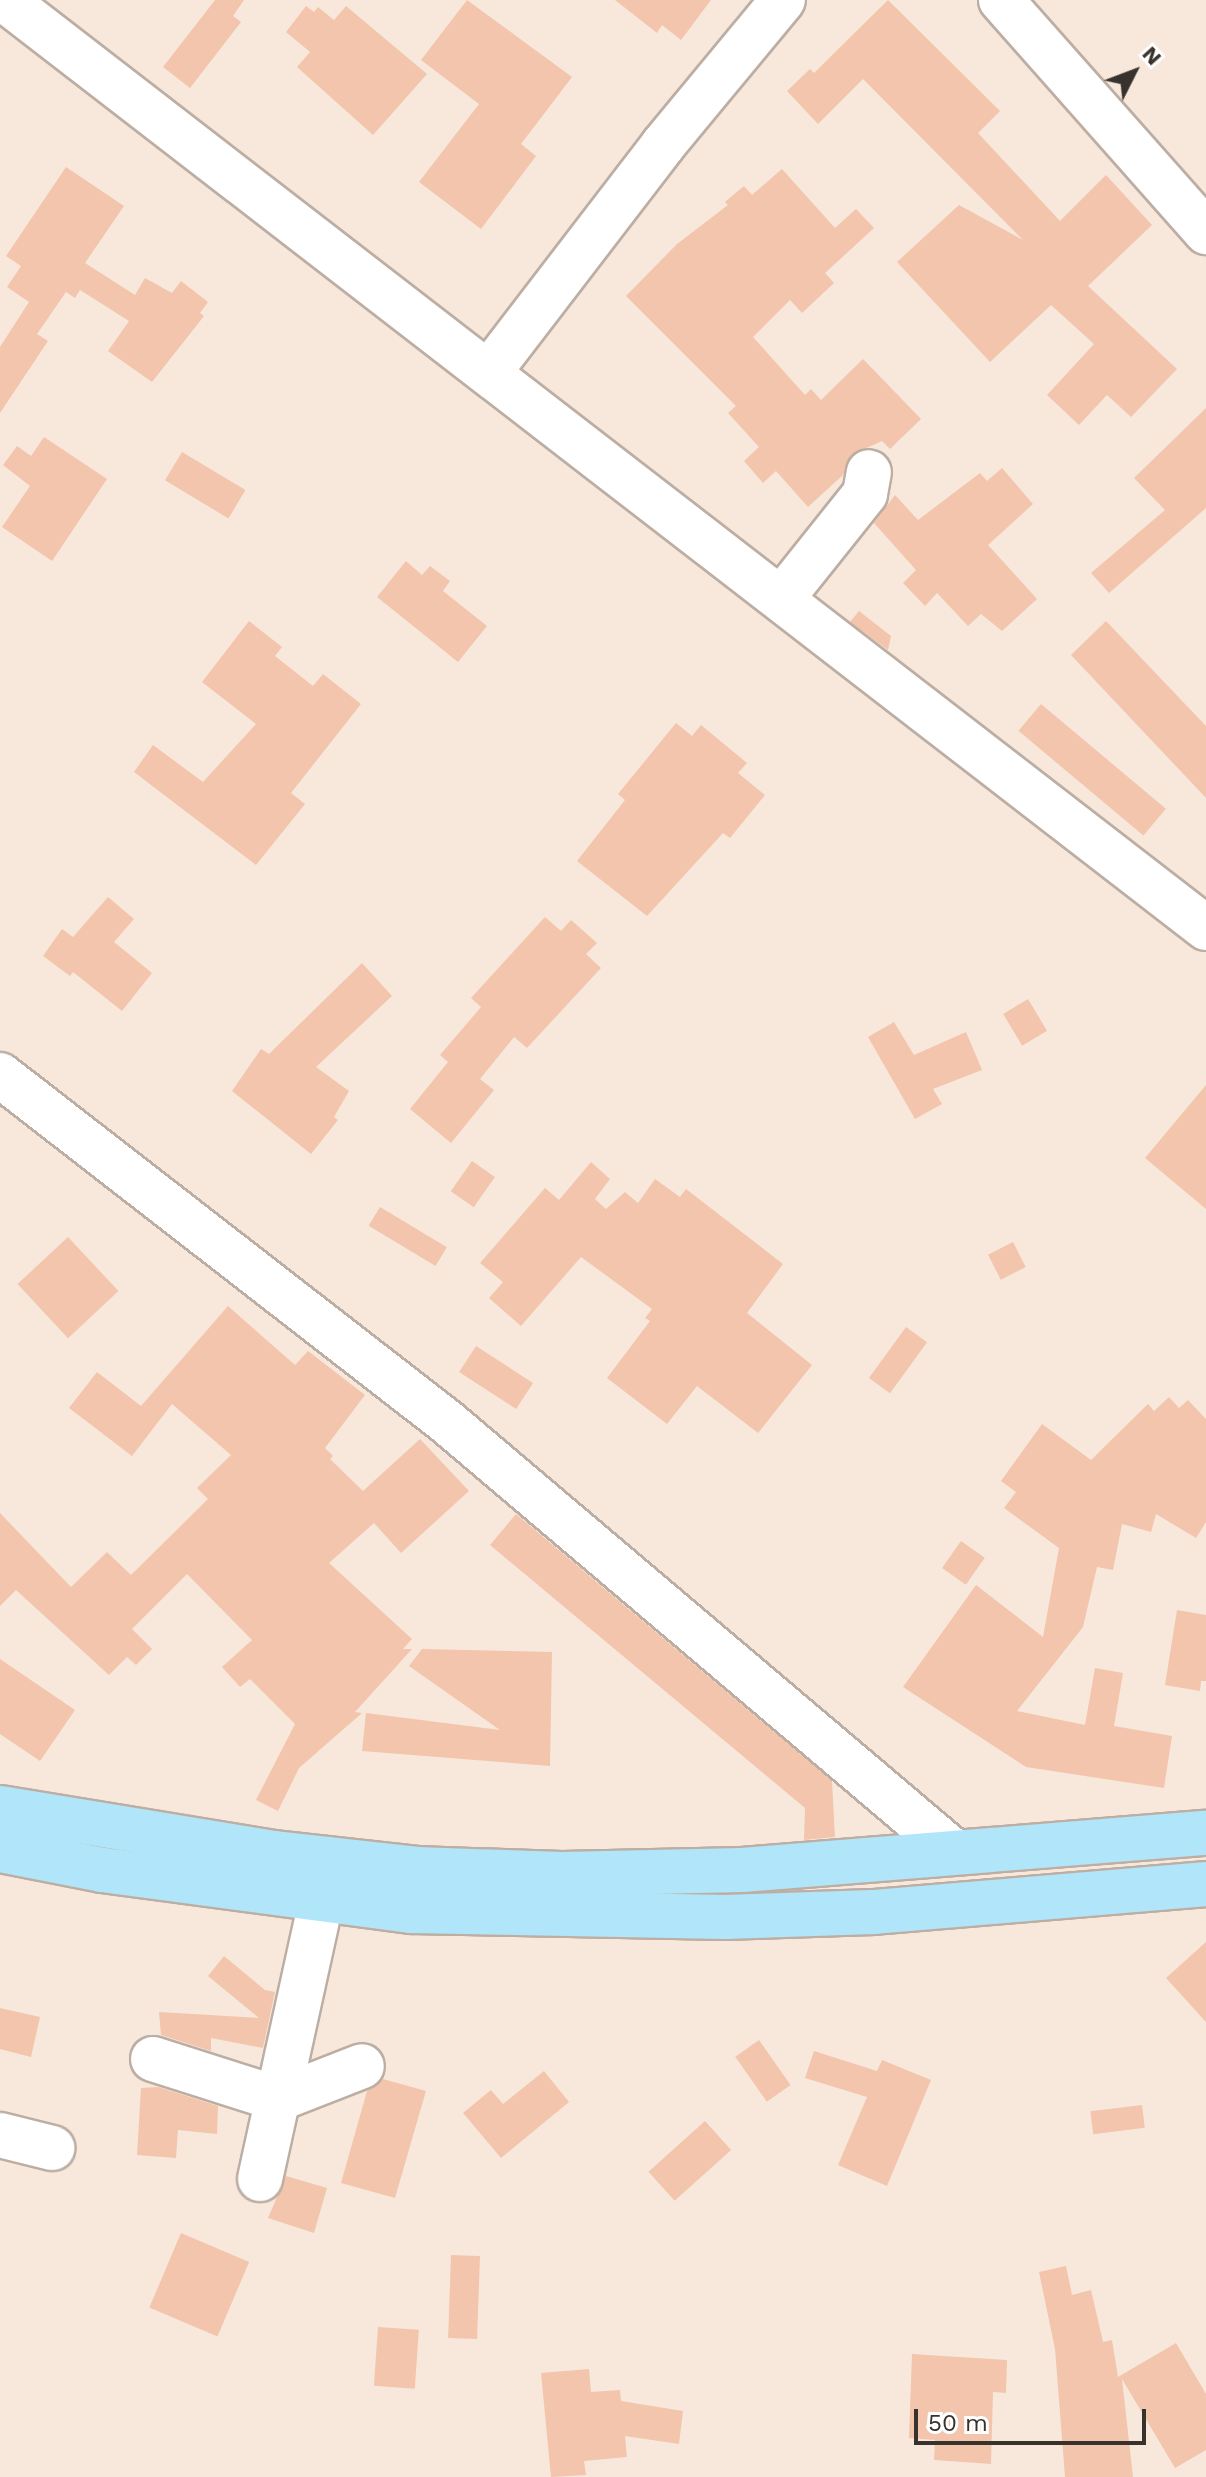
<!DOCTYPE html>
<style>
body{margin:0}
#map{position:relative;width:1206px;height:2477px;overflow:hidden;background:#f8e8dc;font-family:"Work Sans",sans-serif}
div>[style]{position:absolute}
.building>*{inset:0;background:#f2c5ac;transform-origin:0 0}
.roads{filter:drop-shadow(2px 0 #bdaea3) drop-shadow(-2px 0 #bdaea3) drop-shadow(0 2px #bdaea3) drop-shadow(0 -2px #bdaea3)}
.minor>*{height:44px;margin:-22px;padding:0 22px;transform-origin:22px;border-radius:22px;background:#fff}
.major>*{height:44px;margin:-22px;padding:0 22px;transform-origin:22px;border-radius:22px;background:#b1e6fa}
span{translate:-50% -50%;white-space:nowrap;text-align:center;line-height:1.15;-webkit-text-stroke:6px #fff;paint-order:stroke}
.north{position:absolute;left:1094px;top:32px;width:80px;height:80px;-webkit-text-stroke:6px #fff;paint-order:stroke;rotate:48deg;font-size:22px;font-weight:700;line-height:32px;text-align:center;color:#38322d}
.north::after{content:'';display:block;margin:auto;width:28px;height:36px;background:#38322d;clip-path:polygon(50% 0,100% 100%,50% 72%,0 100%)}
.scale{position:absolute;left:914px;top:2409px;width:232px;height:36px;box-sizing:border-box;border:4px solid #38322d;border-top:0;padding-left:10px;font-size:24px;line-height:28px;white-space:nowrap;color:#38322d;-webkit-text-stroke:6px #fff;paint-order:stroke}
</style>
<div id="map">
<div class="building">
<div style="clip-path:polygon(215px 0,244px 0,233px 16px,241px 22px,190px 88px,163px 67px)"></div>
<div style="clip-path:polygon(467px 0,572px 77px,521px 144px,536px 156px,481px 229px,419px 182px,479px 104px,421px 60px)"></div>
<div style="clip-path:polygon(615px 0,711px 0,681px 40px,662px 25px,657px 33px)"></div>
<div style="clip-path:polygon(888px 0,1000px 111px,978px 133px,1060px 221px,1106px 175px,1152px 225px,1088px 286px,1177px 369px,1131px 417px,1107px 395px,1079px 425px,1047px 395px,1094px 344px,1051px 305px,990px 362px,897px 262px,959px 205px,1023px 240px,863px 79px,818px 124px,787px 91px,810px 69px,814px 73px)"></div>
<div style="clip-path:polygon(306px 6px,314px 12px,318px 7px,334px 20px,346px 6px,427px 74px,373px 135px,297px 67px,310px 52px,286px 32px)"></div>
<div style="clip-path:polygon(66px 167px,124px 206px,85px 263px,135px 295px,145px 278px,172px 293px,181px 281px,208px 302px,200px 313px,204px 316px,152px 382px,108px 351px,129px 321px,80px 290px,75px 298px,66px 292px,37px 334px,48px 341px,0 413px,0 347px,29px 302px,7px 287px,21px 266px,6px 256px)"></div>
<div style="clip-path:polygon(782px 169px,835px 228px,856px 209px,874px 228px,825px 273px,834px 283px,802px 313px,790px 300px,753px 337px,805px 395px,811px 389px,821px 400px,863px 359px,921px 419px,890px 449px,882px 441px,851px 455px,843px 475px,808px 507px,776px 471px,763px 483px,744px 461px,759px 447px,728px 413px,736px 406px,626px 296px,677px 244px,728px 205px,725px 202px,744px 186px,752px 195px)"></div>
<div style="clip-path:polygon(1206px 408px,1206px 508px,1109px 593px,1091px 573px,1165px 510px,1134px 478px)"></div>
<div style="clip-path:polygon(44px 437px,107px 479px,52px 561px,2px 527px,30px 486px,3px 465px,17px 446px,31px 456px)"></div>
<div style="left:182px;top:452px;width:74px;height:33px;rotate:31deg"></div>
<div style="clip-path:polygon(1002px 468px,1033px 504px,988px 545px,1037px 599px,1002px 631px,981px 614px,968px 626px,937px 593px,925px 606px,903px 583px,916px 570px,874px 523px,895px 495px,918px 520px,980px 473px,987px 481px)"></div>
<div style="clip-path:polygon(406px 561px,422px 575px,430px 566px,450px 581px,443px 591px,487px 626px,458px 662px,377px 597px)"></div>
<div style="clip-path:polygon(859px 611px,891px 636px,888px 650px,850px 622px)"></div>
<div style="clip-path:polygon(249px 621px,282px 647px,275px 656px,313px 686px,323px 674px,361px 704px,291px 793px,305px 804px,256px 865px,134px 772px,153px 745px,203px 782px,256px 724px,202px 682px)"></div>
<div style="clip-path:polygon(1106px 621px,1206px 726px,1206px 798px,1071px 655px)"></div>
<div style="left:1041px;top:704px;width:163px;height:35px;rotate:40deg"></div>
<div style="clip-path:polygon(676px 723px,692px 736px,701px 725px,747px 763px,738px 773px,765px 795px,730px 838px,723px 833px,647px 916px,577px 861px,625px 800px,618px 794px)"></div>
<div style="clip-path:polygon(108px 897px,134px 919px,114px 942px,152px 973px,122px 1011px,73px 972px,70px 976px,43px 956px,62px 929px,73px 937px)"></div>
<div style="clip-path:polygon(545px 917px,561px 931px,571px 920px,597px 943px,586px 954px,601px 968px,527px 1048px,514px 1037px,480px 1079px,494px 1090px,451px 1143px,410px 1109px,448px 1062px,440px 1055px,481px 1007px,471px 998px)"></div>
<div style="clip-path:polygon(362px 963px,392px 996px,316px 1067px,349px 1091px,334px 1117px,338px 1120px,311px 1154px,232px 1091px,261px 1049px,269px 1054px)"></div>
<div style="left:1028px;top:999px;width:37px;height:29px;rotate:59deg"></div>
<div style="clip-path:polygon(894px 1022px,914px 1055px,966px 1032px,982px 1070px,933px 1089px,942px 1104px,915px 1119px,868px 1037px)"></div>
<div style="clip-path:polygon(1206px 1085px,1206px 1209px,1145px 1158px)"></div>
<div style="left:472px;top:1161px;width:28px;height:37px;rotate:35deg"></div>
<div style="clip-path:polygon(591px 1162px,610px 1179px,595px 1199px,606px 1209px,625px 1192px,638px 1203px,655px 1179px,680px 1197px,686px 1189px,783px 1264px,747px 1313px,812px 1365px,758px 1433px,697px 1386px,667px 1424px,607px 1378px,650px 1321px,645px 1318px,652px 1309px,581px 1257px,521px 1326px,489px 1298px,503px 1282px,480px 1263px,545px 1188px,559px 1200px)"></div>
<div style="left:380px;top:1207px;width:78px;height:22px;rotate:31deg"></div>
<div style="left:68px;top:1237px;width:74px;height:69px;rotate:47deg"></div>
<div style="left:1013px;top:1242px;width:28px;height:28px;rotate:63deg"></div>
<div style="clip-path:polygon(228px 1306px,295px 1365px,308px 1351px,365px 1395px,325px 1448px,333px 1456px,330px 1459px,363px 1491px,420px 1439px,469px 1491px,401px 1553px,374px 1523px,329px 1563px,412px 1639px,403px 1649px,412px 1649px,355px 1712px,362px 1713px,299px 1768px,278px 1811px,256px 1800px,295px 1724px,250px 1679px,240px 1687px,222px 1667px,252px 1640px,187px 1574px,132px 1629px,152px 1649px,136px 1665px,127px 1657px,109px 1675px,16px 1590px,0 1606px,0 1513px,71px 1587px,107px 1552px,131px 1575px,208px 1499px,197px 1488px,231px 1455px,172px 1404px,132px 1456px,69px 1408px,97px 1372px,141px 1406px)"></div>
<div style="left:906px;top:1327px;width:26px;height:63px;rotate:36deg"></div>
<div style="left:476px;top:1346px;width:68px;height:31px;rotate:33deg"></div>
<div style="clip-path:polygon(1169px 1397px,1179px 1408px,1188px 1400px,1206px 1419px,1206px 1522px,1196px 1538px,1156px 1514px,1151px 1532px,1122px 1524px,1113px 1570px,1097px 1567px,1083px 1627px,1017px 1711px,1085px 1725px,1095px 1668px,1123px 1673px,1114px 1726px,1172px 1736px,1164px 1788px,1026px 1767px,903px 1687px,976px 1585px,1043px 1637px,1059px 1548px,1004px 1508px,1016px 1492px,1001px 1481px,1042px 1424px,1091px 1460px,1148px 1404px,1154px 1411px)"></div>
<div style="clip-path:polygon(516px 1514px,832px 1781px,835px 1837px,804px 1840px,805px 1808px,490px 1545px)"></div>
<div style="left:961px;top:1541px;width:29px;height:33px;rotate:35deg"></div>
<div style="clip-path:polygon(1177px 1610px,1206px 1615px,1206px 1681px,1201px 1681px,1200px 1691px,1165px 1685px)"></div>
<div style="clip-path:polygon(422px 1649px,552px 1652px,550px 1766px,362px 1751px,366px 1713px,500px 1730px,409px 1666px)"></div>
<div style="clip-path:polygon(0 1659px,75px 1710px,40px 1761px,0 1734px)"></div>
<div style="clip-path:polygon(1206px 1942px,1206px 2022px,1166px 1978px)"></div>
<div style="clip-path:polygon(224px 1956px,265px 1990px,275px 1992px,263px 2048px,211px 2038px,211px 2051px,161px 2035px,159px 2012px,259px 2018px,208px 1976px)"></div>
<div style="clip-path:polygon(0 2008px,40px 2017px,31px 2057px,0 2049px)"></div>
<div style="left:759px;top:2040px;width:55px;height:29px;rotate:55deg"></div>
<div style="clip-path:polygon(814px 2051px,877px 2071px,882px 2060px,931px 2080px,887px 2186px,838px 2165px,867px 2097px,805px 2078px)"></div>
<div style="clip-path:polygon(544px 2071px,569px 2102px,501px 2158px,463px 2113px,491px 2090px,503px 2104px)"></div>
<div style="clip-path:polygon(383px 2079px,426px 2091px,395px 2198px,341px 2183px,367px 2091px)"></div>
<div style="clip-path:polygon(141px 2088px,158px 2087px,218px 2106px,217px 2134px,178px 2130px,176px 2158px,137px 2155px)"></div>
<div style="left:1142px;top:2105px;width:23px;height:52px;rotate:83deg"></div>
<div style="left:705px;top:2121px;width:39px;height:76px;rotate:48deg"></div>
<div style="clip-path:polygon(286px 2176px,327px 2188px,314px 2233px,268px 2218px)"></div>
<div style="left:181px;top:2233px;width:74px;height:81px;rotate:23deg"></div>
<div style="left:451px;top:2255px;width:29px;height:83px;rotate:2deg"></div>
<div style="clip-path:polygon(1066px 2266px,1072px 2295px,1091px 2290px,1103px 2342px,1112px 2340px,1118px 2377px,1176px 2343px,1206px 2394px,1206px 2450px,1175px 2468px,1122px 2379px,1133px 2477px,1065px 2477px,1055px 2349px,1039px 2272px)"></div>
<div style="left:378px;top:2327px;width:41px;height:59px;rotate:4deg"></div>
<div style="clip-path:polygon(912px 2354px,1007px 2360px,1006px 2393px,993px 2392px,991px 2464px,934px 2460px,935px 2440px,909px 2438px)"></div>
<div style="clip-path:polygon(589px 2369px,591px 2392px,620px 2390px,621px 2401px,683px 2411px,679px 2444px,625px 2436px,627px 2457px,584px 2461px,586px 2475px,551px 2477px,541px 2373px)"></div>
</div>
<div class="roads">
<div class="minor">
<div style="left:5px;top:0;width:1518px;rotate:37.69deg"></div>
<div style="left:1001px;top:0;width:310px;rotate:48.5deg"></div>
<div style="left:489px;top:372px;width:286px;rotate:-52.5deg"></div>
<div style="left:663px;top:145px;width:188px;rotate:-50.4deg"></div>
<div style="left:782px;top:598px;width:133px;rotate:-51.4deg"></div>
<div style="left:865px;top:494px;width:22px;rotate:-80deg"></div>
<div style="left:0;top:1075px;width:566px;rotate:37.82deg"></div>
<div style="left:447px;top:1422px;width:665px;rotate:40.3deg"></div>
<div style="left:153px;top:2059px;width:131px;rotate:17.7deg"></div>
<div style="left:278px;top:2099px;width:90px;rotate:-21.4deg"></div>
<div style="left:0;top:2135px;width:54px;rotate:14deg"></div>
<div style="left:260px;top:2179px;width:285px;rotate:-77.6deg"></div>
</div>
<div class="major">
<div style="left:0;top:1808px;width:279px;rotate:9.3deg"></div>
<div style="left:275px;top:1853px;width:143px;rotate:6.4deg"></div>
<div style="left:417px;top:1869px;width:145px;rotate:2deg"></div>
<div style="left:562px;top:1874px;width:180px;rotate:-1.3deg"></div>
<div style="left:742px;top:1870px;width:465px;rotate:-4.6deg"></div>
<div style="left:0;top:1850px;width:105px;rotate:11deg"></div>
<div style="left:103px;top:1870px;width:311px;rotate:7.6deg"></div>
<div style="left:411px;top:1911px;width:314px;rotate:1.1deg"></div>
<div style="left:725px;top:1917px;width:148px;rotate:-1.9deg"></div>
<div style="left:873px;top:1912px;width:334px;rotate:-4.8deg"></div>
</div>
</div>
<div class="north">N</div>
<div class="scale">50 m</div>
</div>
